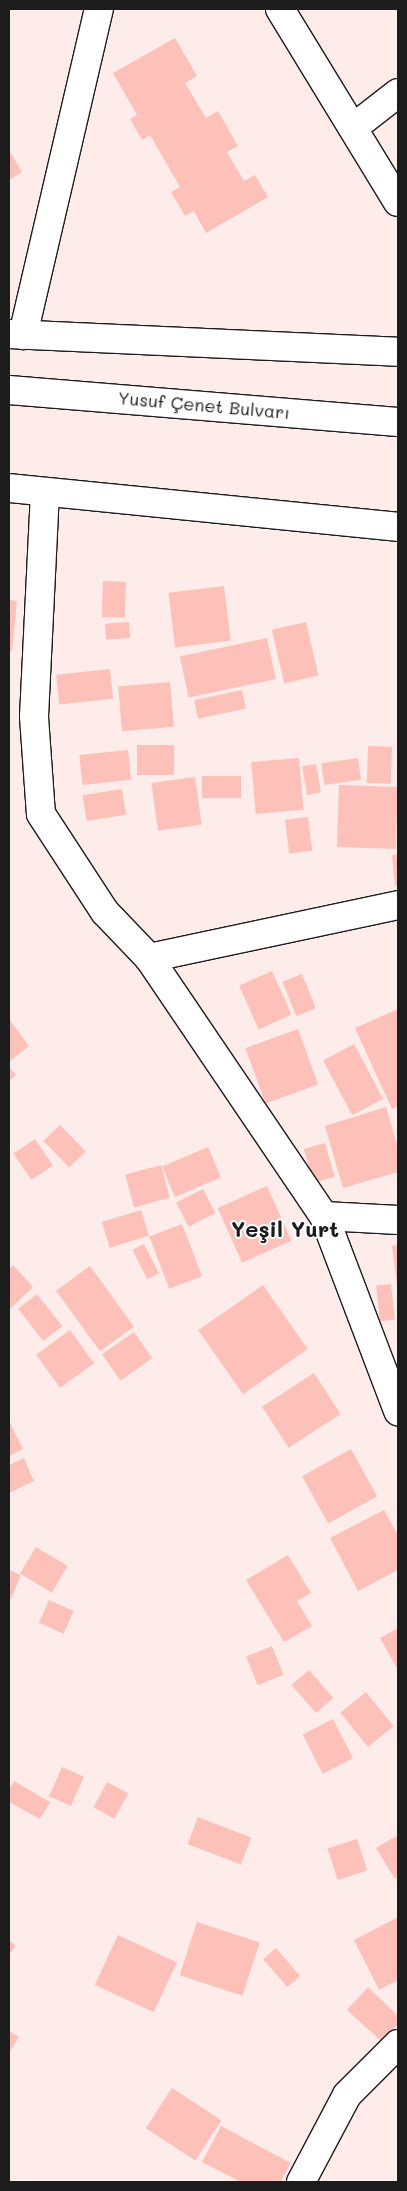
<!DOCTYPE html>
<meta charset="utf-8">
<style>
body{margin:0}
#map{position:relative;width:407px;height:2191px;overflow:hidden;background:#feecea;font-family:Mali,sans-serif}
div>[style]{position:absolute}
.building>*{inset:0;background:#fdc1b9;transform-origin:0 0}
.roads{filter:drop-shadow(1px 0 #1c1c1c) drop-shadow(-1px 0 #1c1c1c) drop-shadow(0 1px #1c1c1c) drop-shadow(0 -1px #1c1c1c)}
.street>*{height:28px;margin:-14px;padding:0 14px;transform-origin:14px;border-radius:14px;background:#fff}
.highway>*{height:28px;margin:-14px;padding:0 14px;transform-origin:14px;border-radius:14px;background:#fff}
span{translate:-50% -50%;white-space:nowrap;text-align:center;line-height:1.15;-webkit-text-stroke:4px #fff;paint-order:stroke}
.street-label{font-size:18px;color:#1c1c1c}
.district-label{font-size:22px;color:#1c1c1c;font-weight:700}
.frame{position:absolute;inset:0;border:10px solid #1c1c1c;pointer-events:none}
</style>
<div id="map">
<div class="building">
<div style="clip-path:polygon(175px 38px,197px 76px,185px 83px,206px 118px,218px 111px,238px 146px,227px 152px,244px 181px,255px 175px,268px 197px,206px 233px,194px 211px,185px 216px,171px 192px,180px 187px,150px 135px,142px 140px,130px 119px,137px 115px,113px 73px)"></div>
<div style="clip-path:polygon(9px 150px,22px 172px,9px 180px)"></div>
<div style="left:103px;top:581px;width:23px;height:36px;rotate:2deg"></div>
<div style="left:224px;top:586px;width:55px;height:56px;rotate:83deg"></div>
<div style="clip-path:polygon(9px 600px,17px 601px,12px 651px,9px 650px)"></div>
<div style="left:129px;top:622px;width:16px;height:24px;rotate:86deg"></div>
<div style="left:306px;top:622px;width:55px;height:35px;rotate:77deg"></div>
<div style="left:267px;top:638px;width:42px;height:89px;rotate:78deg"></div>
<div style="left:110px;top:669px;width:30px;height:54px;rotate:84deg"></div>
<div style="left:170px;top:682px;width:45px;height:52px;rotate:85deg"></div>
<div style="left:242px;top:690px;width:19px;height:49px;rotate:78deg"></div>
<div style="left:137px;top:745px;width:37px;height:30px"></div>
<div style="left:368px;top:746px;width:24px;height:37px;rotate:2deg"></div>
<div style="left:128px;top:750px;width:30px;height:49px;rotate:84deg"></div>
<div style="left:299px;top:758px;width:52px;height:48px;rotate:85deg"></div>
<div style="left:358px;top:758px;width:22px;height:37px;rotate:82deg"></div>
<div style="left:316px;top:764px;width:29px;height:14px;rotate:80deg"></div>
<div style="left:202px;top:776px;width:39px;height:22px"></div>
<div style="left:195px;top:777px;width:48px;height:44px;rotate:82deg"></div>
<div style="left:339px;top:785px;width:59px;height:62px;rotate:2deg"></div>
<div style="left:122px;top:789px;width:26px;height:40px;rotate:81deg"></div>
<div style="left:308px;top:817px;width:34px;height:23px;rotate:83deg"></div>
<div style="clip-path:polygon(398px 854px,398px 886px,395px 886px,392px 855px)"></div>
<div style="left:272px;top:971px;width:48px;height:36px;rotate:66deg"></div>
<div style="left:302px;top:974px;width:37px;height:21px;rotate:68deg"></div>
<div style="clip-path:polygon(398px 1009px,398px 1106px,392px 1109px,355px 1028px)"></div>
<div style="clip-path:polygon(9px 1019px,29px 1046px,10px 1061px,9px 1060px)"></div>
<div style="left:298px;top:1029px;width:59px;height:56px;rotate:70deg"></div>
<div style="left:354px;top:1044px;width:62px;height:35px;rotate:62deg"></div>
<div style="clip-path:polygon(9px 1067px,16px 1075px,9px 1081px)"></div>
<div style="clip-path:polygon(386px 1107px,398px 1148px,398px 1172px,343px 1188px,325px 1126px)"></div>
<div style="left:60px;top:1125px;width:37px;height:23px;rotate:46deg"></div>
<div style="left:35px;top:1139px;width:32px;height:26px;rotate:56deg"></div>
<div style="left:325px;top:1143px;width:35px;height:22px;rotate:74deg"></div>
<div style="left:208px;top:1147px;width:33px;height:50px;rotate:67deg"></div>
<div style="left:161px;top:1165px;width:34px;height:37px;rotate:75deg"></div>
<div style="left:267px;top:1186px;width:60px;height:54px;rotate:66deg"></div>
<div style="left:203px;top:1189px;width:27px;height:30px;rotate:63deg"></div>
<div style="left:141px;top:1210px;width:27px;height:41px;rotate:73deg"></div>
<div style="left:182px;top:1224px;width:56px;height:35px;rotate:69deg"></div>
<div style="left:144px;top:1244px;width:33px;height:13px;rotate:63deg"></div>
<div style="clip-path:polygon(398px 1245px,398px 1284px,397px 1284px,392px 1246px)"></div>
<div style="clip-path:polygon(13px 1265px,33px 1287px,9px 1310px,9px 1269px)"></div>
<div style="left:90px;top:1266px;width:75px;height:42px;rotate:54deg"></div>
<div style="left:391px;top:1284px;width:36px;height:15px;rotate:84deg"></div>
<div style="left:263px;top:1285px;width:78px;height:79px;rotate:55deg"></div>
<div style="left:37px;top:1294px;width:41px;height:24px;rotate:52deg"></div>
<div style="left:70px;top:1330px;width:41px;height:42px;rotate:54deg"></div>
<div style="left:134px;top:1332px;width:32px;height:39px;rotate:55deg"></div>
<div style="left:314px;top:1373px;width:49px;height:62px;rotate:57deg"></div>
<div style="clip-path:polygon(9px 1421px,23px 1449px,9px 1456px)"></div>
<div style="left:351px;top:1449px;width:54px;height:56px;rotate:61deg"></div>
<div style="clip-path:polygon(24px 1458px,34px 1481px,9px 1493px,9px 1465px)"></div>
<div style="clip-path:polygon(384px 1510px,398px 1535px,398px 1570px,358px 1591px,330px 1538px)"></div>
<div style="left:36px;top:1547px;width:37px;height:31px;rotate:31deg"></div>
<div style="clip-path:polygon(288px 1555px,311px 1593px,297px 1601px,312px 1626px,284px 1642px,246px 1580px)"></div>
<div style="clip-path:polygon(9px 1570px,21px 1575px,11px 1599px,9px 1598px)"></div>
<div style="left:49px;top:1600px;width:27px;height:25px;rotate:24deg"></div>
<div style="clip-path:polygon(398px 1628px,398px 1670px,380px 1638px)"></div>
<div style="left:272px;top:1646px;width:31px;height:28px;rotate:68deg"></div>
<div style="left:309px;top:1670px;width:37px;height:23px;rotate:49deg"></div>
<div style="left:366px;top:1692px;width:44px;height:33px;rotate:51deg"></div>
<div style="left:333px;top:1719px;width:44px;height:34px;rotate:63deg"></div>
<div style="left:62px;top:1767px;width:24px;height:32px;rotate:24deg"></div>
<div style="clip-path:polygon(14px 1781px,50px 1802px,40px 1819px,9px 1802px,9px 1790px)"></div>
<div style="left:107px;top:1782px;width:24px;height:29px;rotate:28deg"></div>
<div style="left:198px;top:1817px;width:57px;height:29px;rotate:21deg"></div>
<div style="clip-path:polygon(398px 1835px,398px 1877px,395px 1879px,376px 1848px)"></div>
<div style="left:357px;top:1839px;width:33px;height:31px;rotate:72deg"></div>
<div style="clip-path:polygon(398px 1917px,398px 1980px,379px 1990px,354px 1940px)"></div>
<div style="left:197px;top:1922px;width:66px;height:56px;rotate:18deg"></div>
<div style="left:118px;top:1935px;width:65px;height:55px;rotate:25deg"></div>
<div style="clip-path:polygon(9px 1940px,16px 1946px,9px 1955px)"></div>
<div style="left:276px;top:1948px;width:37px;height:17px;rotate:49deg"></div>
<div style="clip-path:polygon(368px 1987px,398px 2016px,398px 2024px,382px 2042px,347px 2010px)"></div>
<div style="clip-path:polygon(9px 2031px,19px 2037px,9px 2053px)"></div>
<div style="left:172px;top:2088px;width:59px;height:48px;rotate:33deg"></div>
<div style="clip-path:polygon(221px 2126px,291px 2163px,280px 2182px,241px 2182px,202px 2162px)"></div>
</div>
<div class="roads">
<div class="street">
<div style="left:280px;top:9px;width:226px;rotate:58.6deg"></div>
<div style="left:353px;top:128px;width:57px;rotate:-37.9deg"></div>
<div style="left:23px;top:335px;width:335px;rotate:-76.9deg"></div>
<div style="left:9px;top:488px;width:391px;rotate:5.7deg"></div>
<div style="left:45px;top:492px;width:225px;rotate:92.8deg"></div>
<div style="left:34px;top:717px;width:97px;rotate:85.9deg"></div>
<div style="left:41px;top:814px;width:117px;rotate:56.9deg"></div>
<div style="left:105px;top:912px;width:64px;rotate:46.3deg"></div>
<div style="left:149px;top:958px;width:312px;rotate:55.9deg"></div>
<div style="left:324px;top:1216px;width:209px;rotate:69.2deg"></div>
<div style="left:149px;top:958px;width:255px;rotate:-12deg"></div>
<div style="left:324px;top:1216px;width:74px;rotate:3.1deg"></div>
<div style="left:301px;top:2182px;width:98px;rotate:-62.1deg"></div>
<div style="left:347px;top:2095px;width:72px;rotate:-45deg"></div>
</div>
<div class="highway">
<div style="left:9px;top:334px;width:389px;rotate:2.6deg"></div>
<div style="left:9px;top:390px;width:390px;rotate:4.7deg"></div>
</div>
</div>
<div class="street-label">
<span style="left:204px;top:405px;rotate:5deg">Yusuf Çenet Bulvarı</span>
</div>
<div class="district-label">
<span style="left:285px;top:1229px">Yeşil Yurt</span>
</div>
<div class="frame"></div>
</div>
